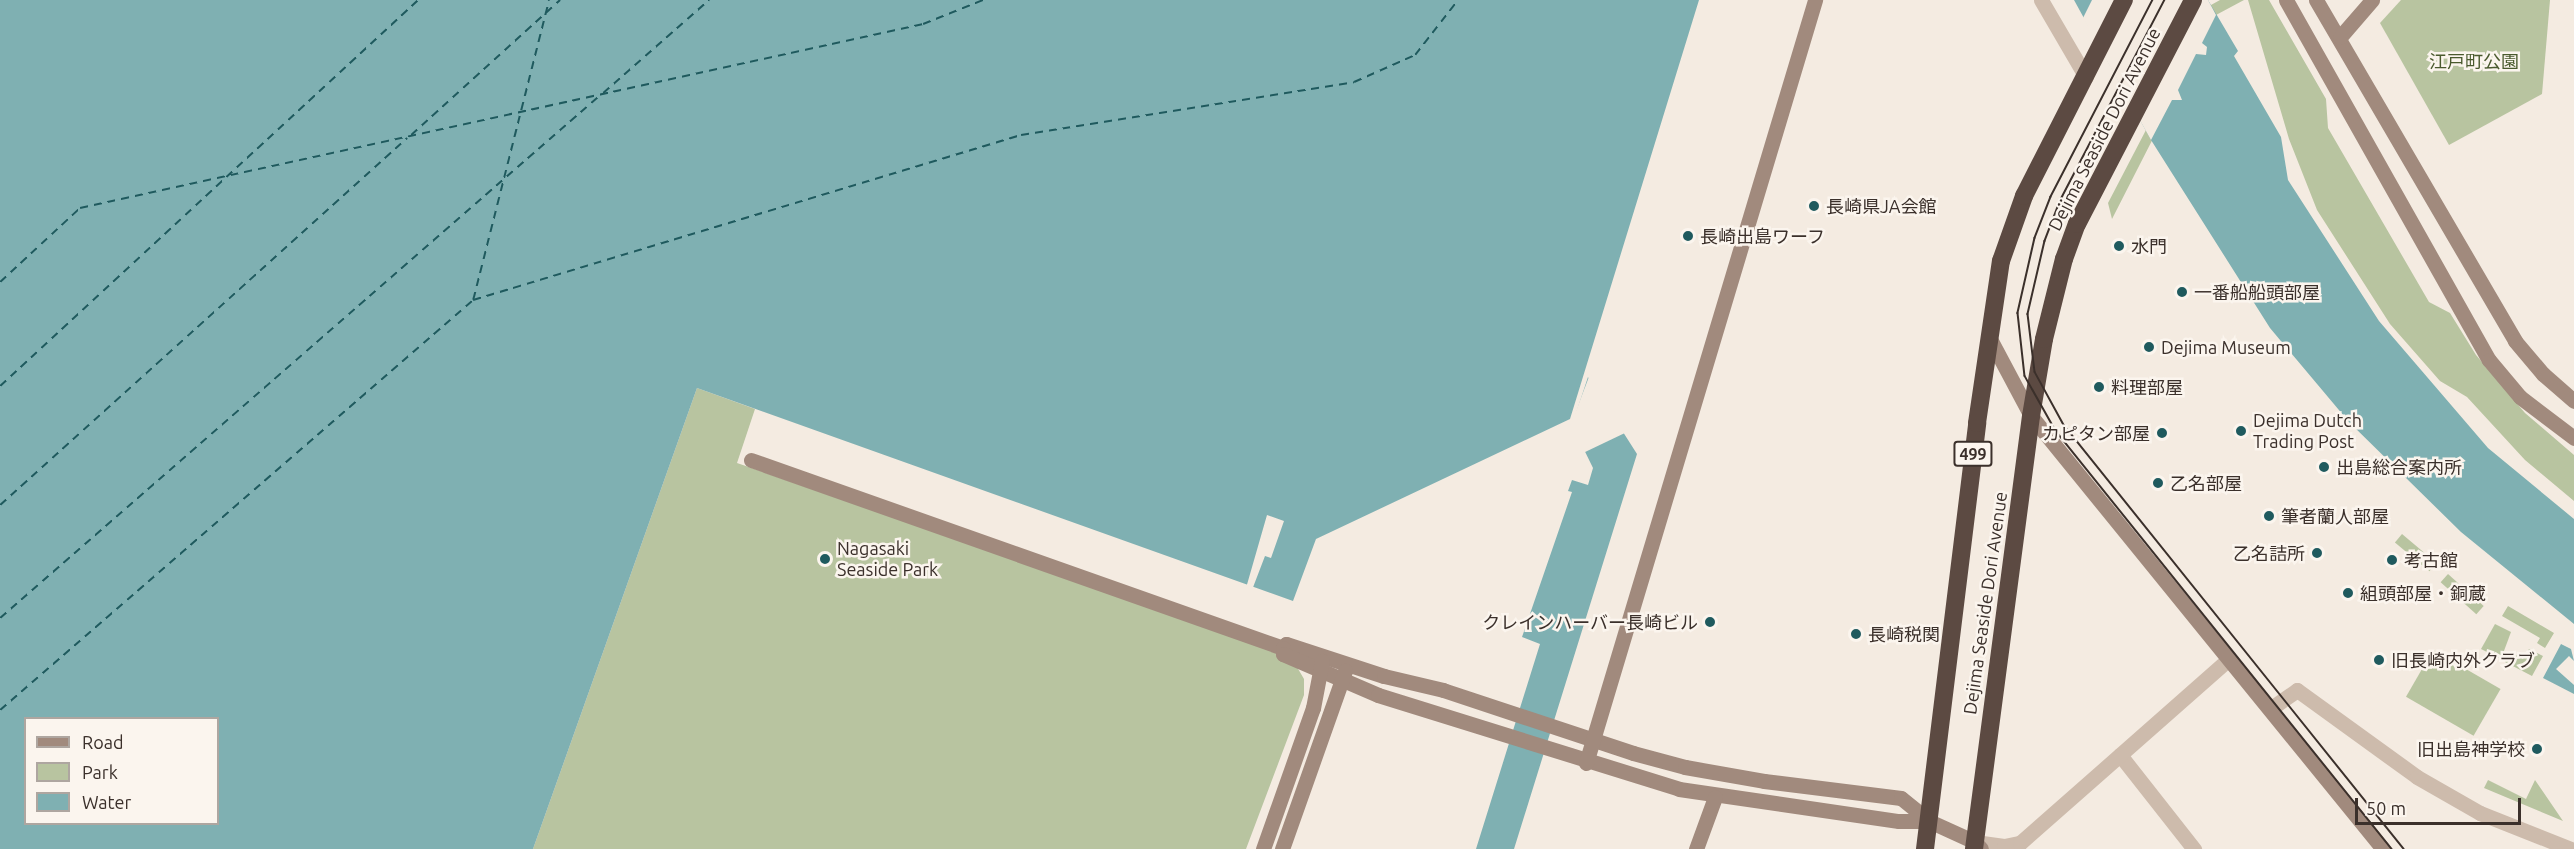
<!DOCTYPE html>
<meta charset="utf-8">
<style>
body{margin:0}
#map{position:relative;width:2574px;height:849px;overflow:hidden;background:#f4ebe1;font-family:Ubuntu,"Noto Sans JP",sans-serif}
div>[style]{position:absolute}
.green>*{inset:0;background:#b8c4a0;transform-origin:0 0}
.water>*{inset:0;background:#7fb0b2}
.pier>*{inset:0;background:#f4ebe1}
.ferry>*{height:1.5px;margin-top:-0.75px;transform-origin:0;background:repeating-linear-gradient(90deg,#1f5a5e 0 8px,transparent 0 14px)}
.street>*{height:15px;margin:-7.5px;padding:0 7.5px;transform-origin:7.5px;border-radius:7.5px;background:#cdbbac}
.secondary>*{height:15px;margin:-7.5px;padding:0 7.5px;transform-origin:7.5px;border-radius:7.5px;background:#a18a7d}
.highway>*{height:18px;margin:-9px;padding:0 9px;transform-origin:9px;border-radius:9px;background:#5c4a42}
.tram>*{height:1.5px;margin:-0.75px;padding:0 0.75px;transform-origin:0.75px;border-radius:0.75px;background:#3b302b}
.dots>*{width:16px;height:16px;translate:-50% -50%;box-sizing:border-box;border:3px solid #fbf5ee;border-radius:50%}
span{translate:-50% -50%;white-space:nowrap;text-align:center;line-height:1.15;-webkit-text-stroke:5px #fbf5ee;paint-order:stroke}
.shield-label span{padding:2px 4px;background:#fbf5ee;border:2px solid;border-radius:4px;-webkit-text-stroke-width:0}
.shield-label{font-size:16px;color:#3b302b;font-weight:700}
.park-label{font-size:18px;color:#4a5a2e}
.street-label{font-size:18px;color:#3b302b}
.poi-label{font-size:18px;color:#3b302b}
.left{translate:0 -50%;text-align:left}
.right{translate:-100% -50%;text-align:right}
.legend{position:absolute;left:24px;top:717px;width:195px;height:108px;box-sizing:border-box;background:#fbf5ee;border:2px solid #aea6a0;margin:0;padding:8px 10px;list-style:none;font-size:18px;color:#3b302b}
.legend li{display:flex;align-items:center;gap:12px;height:30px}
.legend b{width:30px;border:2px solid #aea6a0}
.scale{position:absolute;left:2355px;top:798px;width:166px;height:27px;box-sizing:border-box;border:3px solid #3b302b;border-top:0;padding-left:8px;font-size:18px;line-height:21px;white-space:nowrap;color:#3b302b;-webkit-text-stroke:4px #fbf5ee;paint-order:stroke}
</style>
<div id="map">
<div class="green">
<div style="clip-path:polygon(2220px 0,2244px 0,2216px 15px,2112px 219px,2108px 203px,2211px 5px)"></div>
<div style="clip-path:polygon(2248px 0,2269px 0,2326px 99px,2328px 128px,2429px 302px,2450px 313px,2476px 355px,2525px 413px,2574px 455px,2574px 501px,2525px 460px,2467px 397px,2440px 381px,2390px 324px,2317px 210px,2289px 139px)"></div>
<div style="clip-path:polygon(2401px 0,2550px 0,2542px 94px,2449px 145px,2380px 23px)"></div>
<div style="clip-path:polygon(697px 388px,755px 409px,737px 463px,1290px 655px,1304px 679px,1304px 695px,1246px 849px,533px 849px)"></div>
<div style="left:2402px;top:534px;width:45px;height:11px;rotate:40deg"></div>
<div style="left:2448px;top:574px;width:48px;height:11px;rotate:42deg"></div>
<div style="clip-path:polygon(2508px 606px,2554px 633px,2545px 648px,2537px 643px,2540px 638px,2502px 616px)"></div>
<div style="clip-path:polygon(2495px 624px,2511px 632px,2501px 659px,2481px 649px)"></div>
<div style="clip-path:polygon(2529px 649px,2543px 656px,2532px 676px,2505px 662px,2510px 652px,2523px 659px)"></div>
<div style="left:2433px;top:650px;width:78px;height:54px;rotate:30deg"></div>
<div style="clip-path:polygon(2488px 780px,2526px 799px,2535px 780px,2563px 821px,2484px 788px)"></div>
</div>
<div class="water">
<div style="clip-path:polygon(evenodd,0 0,1699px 0,1570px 419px,1316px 539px,1293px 601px,697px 388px,533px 849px,0 849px,0 0,26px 718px,218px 718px,218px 824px,26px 824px,26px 718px)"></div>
<div style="clip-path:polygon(2074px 0,2208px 0,2238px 51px,2234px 56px,2281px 137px,2288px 180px,2379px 321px,2488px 448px,2574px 519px,2574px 624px,2461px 532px,2349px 422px,2270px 328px,2151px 140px)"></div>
<div style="clip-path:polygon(1588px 377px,1637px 454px,1514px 849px,1476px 849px,1540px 644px,1522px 637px,1572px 492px,1568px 491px,1572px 480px,1588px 485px,1593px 468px,1572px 425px)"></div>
<div style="clip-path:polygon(2561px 644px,2571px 649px,2574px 661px,2569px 656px,2556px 669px,2574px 685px,2574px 694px,2543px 678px)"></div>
</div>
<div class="pier">
<div style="clip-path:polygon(2092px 0,2208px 0,2216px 15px,2202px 43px,2207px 47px,2206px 55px,2196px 54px,2178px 90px,2182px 100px,2172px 100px,2151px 140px,2083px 18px)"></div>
<div style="clip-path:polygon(1590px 374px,1627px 432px,1583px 453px,1570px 427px)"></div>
<div style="clip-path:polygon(1267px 515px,1284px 521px,1271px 558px,1265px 556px,1252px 590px,1246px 588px)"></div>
</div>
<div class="ferry">
<div style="left:603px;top:93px;width:141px;rotate:-41.3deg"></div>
<div style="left:411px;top:135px;width:201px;rotate:-42.2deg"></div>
<div style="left:0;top:282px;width:109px;rotate:-42.8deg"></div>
<div style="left:80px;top:208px;width:863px;rotate:-12.31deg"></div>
<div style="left:923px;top:24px;width:65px;rotate:-21.8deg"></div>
<div style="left:473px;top:300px;width:572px;rotate:-16.76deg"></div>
<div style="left:1021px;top:135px;width:337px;rotate:-9deg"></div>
<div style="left:1354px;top:82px;width:67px;rotate:-23.9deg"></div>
<div style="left:1415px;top:55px;width:70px;rotate:-52deg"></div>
<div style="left:0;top:386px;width:569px;rotate:-42.72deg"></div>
<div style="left:0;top:505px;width:548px;rotate:-42.04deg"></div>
<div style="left:0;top:618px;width:795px;rotate:-41.07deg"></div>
<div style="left:0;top:710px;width:626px;rotate:-40.92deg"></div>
<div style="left:473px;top:300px;width:309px;rotate:-75.8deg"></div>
</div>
<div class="street">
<div style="left:2041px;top:0;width:89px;rotate:59.7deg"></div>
<div style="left:2270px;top:709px;width:33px;rotate:-35deg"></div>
<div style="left:2297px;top:690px;width:148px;rotate:35.9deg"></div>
<div style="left:2417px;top:777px;width:73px;rotate:29.7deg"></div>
<div style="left:2480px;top:813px;width:98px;rotate:21.6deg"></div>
<div style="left:2120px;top:755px;width:120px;rotate:51.8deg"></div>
<div style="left:1975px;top:842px;width:29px;rotate:8deg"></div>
<div style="left:2004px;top:846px;width:16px;rotate:-11deg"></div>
<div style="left:2020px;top:843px;width:278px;rotate:-41.4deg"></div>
</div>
<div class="secondary">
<div style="left:2286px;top:0;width:413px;rotate:60.6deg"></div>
<div style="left:2489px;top:360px;width:48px;rotate:50deg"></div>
<div style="left:2520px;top:397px;width:68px;rotate:37.2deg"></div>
<div style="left:2316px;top:0;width:395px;rotate:59.7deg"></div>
<div style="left:2515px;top:341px;width:43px;rotate:49.7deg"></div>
<div style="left:2543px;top:374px;width:41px;rotate:41.1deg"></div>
<div style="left:2340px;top:37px;width:49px;rotate:-49.1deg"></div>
<div style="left:1989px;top:337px;width:89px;rotate:62deg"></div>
<div style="left:2031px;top:416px;width:558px;rotate:50.89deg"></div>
<div style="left:751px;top:460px;width:564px;rotate:19.46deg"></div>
<div style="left:1283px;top:648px;width:5px;rotate:-53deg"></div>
<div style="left:1286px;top:644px;width:103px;rotate:18.1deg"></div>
<div style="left:1384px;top:676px;width:61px;rotate:13.3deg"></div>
<div style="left:1443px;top:690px;width:200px;rotate:18.3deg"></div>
<div style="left:1633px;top:753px;width:54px;rotate:15.1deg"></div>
<div style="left:1685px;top:767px;width:80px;rotate:10deg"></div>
<div style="left:1764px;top:781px;width:138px;rotate:7.1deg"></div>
<div style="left:1901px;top:798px;width:36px;rotate:39deg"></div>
<div style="left:1929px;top:821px;width:51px;rotate:24.5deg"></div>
<div style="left:1975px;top:842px;width:9px;rotate:49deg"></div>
<div style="left:1283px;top:648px;width:6px;rotate:90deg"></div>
<div style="left:1283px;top:654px;width:103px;rotate:23.3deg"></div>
<div style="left:1378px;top:695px;width:315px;rotate:17.3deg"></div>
<div style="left:1679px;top:789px;width:222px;rotate:8.3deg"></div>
<div style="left:1899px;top:821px;width:30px"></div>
<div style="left:1586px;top:763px;width:797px;rotate:-73.29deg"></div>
<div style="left:1263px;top:849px;width:150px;rotate:-70.5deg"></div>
<div style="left:1313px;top:708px;width:48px;rotate:-79.2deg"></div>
<div style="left:1282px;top:849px;width:189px;rotate:-70.5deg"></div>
<div style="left:1696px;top:849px;width:55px;rotate:-69.9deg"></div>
</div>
<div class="highway">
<div style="left:1925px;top:849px;width:429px;rotate:-83deg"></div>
<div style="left:1977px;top:423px;width:164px;rotate:-81.6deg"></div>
<div style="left:2001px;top:261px;width:69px;rotate:-70.5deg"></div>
<div style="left:2024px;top:196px;width:220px;rotate:-63deg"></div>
<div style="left:1974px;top:849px;width:437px;rotate:-82.5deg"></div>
<div style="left:2031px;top:416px;width:78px;rotate:-80.4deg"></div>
<div style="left:2044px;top:339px;width:82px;rotate:-76deg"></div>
<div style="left:2064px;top:259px;width:37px;rotate:-70deg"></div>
<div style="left:2077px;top:224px;width:252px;rotate:-62.6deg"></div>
</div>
<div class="tram">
<div style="left:2153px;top:0;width:222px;rotate:117.4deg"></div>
<div style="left:2051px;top:197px;width:44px;rotate:111.3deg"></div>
<div style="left:2035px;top:238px;width:77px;rotate:102.8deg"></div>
<div style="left:2018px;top:313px;width:63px;rotate:83.7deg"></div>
<div style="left:2025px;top:376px;width:63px;rotate:60.6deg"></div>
<div style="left:2056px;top:431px;width:536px;rotate:51.21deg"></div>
<div style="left:2165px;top:0;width:228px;rotate:117.5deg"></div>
<div style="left:2060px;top:202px;width:42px;rotate:111deg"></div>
<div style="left:2045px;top:241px;width:75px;rotate:103.1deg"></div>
<div style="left:2028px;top:314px;width:58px;rotate:83.1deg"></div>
<div style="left:2035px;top:372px;width:60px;rotate:61.3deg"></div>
<div style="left:2064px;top:425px;width:543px;rotate:51.27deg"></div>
</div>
<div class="dots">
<div style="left:1814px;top:206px;background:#1f5a5e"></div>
<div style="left:1688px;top:236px;background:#1f5a5e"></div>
<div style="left:2119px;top:246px;background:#1f5a5e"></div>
<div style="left:2182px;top:292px;background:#1f5a5e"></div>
<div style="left:2149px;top:347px;background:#1f5a5e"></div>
<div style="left:2099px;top:387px;background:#1f5a5e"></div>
<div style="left:2241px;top:431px;background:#1f5a5e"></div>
<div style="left:2162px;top:433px;background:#1f5a5e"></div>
<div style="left:2324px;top:467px;background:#1f5a5e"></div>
<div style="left:2158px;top:483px;background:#1f5a5e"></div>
<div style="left:2269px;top:516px;background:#1f5a5e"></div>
<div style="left:2317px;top:553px;background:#1f5a5e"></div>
<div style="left:825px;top:559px;background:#1f5a5e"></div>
<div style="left:2392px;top:560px;background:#1f5a5e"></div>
<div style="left:2348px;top:593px;background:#1f5a5e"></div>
<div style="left:1710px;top:622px;background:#1f5a5e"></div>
<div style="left:1856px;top:634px;background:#1f5a5e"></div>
<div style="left:2379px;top:660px;background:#1f5a5e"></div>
<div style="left:2537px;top:749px;background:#1f5a5e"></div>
</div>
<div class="shield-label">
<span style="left:1973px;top:454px">499</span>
</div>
<div class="park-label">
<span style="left:2474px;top:61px">江戸町公園</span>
</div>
<div class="street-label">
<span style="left:2104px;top:129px;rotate:-63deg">Dejima Seaside Dori Avenue</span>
<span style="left:1985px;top:603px;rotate:-82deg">Dejima Seaside Dori Avenue</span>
</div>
<div class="poi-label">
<span class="left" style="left:1826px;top:206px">長崎県JA会館</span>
<span class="left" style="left:1700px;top:236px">長崎出島ワーフ</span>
<span class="left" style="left:2131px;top:246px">水門</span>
<span class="left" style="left:2194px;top:292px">一番船船頭部屋</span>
<span class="left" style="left:2161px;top:347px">Dejima Museum</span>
<span class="left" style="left:2111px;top:387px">料理部屋</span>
<span class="left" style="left:2253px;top:431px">Dejima Dutch<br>Trading Post</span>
<span class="right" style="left:2150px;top:433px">カピタン部屋</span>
<span class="left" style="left:2336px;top:467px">出島総合案内所</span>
<span class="left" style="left:2170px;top:483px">乙名部屋</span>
<span class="left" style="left:2281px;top:516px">筆者蘭人部屋</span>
<span class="left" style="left:837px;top:559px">Nagasaki<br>Seaside Park</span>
<span class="right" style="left:2305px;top:553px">乙名詰所</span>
<span class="left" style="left:2404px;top:560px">考古館</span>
<span class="left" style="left:2360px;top:593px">組頭部屋・銅蔵</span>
<span class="right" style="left:1698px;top:622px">クレインハーバー長崎ビル</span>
<span class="left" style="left:1868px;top:634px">長崎税関</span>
<span class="left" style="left:2391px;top:660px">旧長崎内外クラブ</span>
<span class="right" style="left:2525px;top:749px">旧出島神学校</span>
</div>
<ul class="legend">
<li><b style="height:8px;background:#a18a7d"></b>Road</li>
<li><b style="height:16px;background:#b8c4a0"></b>Park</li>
<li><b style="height:16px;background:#7fb0b2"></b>Water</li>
</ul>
<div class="scale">50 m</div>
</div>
